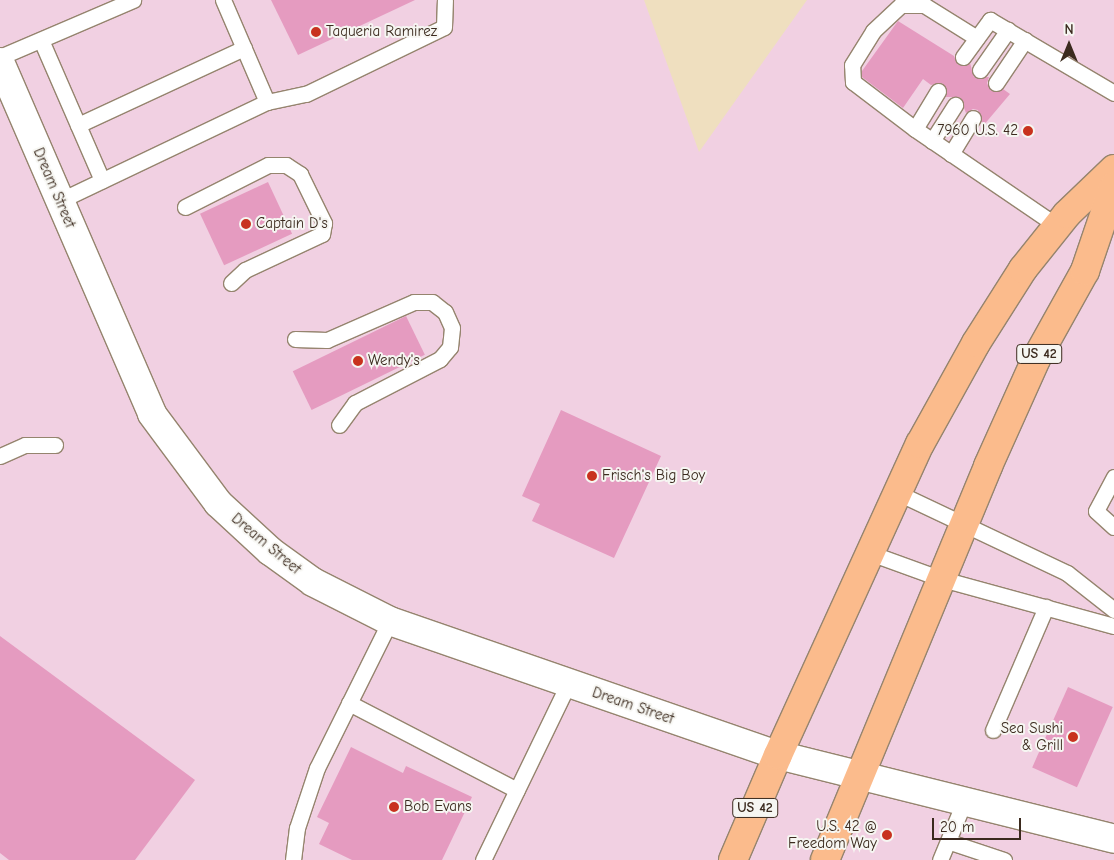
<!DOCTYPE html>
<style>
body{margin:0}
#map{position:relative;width:1114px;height:860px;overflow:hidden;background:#efdfbf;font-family:"Comic Neue",sans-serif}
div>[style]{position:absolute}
.built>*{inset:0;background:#f1d0e2}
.building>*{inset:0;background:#e59bc0;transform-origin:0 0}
.roads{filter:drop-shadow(1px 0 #95846e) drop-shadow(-1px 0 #95846e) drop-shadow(0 1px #95846e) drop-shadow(0 -1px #95846e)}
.lane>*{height:15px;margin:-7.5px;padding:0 7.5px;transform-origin:7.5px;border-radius:7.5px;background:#fff}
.street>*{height:28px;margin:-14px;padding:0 14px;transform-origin:14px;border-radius:14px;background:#fff}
.primary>*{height:28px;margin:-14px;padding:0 14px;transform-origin:14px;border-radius:14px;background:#fbbb8c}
.dots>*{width:14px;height:14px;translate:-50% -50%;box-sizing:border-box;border:2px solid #f6f6f2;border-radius:50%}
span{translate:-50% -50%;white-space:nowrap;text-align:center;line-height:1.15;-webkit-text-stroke:4px #f6f6f2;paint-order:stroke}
.shield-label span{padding:1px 4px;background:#f6f6f2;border:1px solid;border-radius:4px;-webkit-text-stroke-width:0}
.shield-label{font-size:14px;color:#3b2a1e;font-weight:700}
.poi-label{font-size:15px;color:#3b2a1e}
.left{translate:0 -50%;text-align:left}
.right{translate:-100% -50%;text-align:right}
.street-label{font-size:15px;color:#3b2a1e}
.north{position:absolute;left:1044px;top:20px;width:50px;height:50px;-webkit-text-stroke:4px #f6f6f2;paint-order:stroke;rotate:0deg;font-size:14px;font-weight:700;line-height:20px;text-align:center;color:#3b2a1e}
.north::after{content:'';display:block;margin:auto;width:18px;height:22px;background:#3b2a1e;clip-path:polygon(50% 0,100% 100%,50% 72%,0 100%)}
.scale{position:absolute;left:932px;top:818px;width:89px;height:22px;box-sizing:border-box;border:2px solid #3b2a1e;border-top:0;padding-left:6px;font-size:15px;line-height:18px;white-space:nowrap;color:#3b2a1e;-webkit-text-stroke:4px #f6f6f2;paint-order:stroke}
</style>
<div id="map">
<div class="built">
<div style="clip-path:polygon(0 0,644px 0,699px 152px,807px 0,1114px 0,1114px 860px,0 860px)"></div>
</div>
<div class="building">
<div style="clip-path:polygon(271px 0,415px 0,298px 55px)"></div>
<div style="clip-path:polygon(898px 21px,954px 56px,958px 65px,970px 63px,974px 77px,989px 77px,987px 83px,991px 91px,1003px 89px,1010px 94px,983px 126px,978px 110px,973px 109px,966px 113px,960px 97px,945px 97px,947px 91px,942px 83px,931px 85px,923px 79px,903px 108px,862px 77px,862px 71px)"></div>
<div style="left:268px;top:182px;width:57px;height:75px;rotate:65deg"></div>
<div style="left:406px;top:316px;width:43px;height:126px;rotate:64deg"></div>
<div style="clip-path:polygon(561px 410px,661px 456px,614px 558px,532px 521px,540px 504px,522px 496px)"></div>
<div style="clip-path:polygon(0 636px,195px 780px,135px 860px,9px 860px,0 853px)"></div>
<div style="left:1068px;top:687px;width:49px;height:88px;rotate:24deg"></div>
<div style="clip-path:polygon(351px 747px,403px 773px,406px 766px,472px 797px,442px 860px,352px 860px,319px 844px,329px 823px,317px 817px)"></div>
</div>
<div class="roads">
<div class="lane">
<div style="left:41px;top:40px;width:153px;rotate:66.5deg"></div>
<div style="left:0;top:57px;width:145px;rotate:-23.2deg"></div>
<div style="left:963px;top:57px;width:46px;rotate:-53.9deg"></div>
<div style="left:990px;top:20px;width:144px;rotate:30.5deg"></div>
<div style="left:980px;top:70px;width:49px;rotate:-55deg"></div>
<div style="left:996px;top:83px;width:52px;rotate:-56deg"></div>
<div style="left:938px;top:91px;width:44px;rotate:121.2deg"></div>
<div style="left:915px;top:129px;width:172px;rotate:34.3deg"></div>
<div style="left:267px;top:102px;width:40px;rotate:-12deg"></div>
<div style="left:306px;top:94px;width:153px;rotate:-25.9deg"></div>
<div style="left:444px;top:27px;width:27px;rotate:-88deg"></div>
<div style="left:78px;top:125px;width:183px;rotate:-24.9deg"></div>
<div style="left:915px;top:129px;width:78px;rotate:-142.8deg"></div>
<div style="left:853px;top:82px;width:17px;rotate:-93deg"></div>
<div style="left:852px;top:65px;width:40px;rotate:-58deg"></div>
<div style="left:873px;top:31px;width:38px;rotate:-43deg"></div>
<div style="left:901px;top:5px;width:23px"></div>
<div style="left:924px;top:5px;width:62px;rotate:31.9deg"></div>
<div style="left:932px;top:141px;width:43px;rotate:-57.4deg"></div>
<div style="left:951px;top:154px;width:42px;rotate:-58.6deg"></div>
<div style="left:59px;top:201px;width:230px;rotate:-25.5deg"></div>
<div style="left:267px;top:102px;width:111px;rotate:-113.3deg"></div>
<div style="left:185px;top:207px;width:93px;rotate:-26.8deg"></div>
<div style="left:268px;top:165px;width:18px"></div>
<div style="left:286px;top:165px;width:17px;rotate:33deg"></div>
<div style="left:300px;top:174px;width:55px;rotate:63.9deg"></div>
<div style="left:324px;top:223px;width:11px;rotate:100deg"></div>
<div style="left:322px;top:234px;width:85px;rotate:154.9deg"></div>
<div style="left:245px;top:270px;width:19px;rotate:137deg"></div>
<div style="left:295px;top:339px;width:32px;rotate:2deg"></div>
<div style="left:327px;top:340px;width:95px;rotate:-23.6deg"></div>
<div style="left:414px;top:302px;width:18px"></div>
<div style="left:432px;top:302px;width:16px;rotate:38deg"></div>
<div style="left:445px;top:312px;width:17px;rotate:66deg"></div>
<div style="left:452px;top:328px;width:19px;rotate:96deg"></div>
<div style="left:450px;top:347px;width:16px;rotate:130deg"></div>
<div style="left:440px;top:359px;width:96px;rotate:152.6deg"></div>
<div style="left:355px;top:403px;width:27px;rotate:126deg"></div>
<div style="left:0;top:456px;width:27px;rotate:-24deg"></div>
<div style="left:25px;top:445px;width:30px"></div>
<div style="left:1114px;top:477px;width:38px;rotate:118deg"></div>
<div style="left:1096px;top:511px;width:24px;rotate:42deg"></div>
<div style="left:898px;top:493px;width:187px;rotate:25.3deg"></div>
<div style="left:1067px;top:573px;width:60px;rotate:38.2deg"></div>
<div style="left:870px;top:553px;width:77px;rotate:19.9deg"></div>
<div style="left:942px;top:579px;width:178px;rotate:15.3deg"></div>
<div style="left:349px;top:703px;width:189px;rotate:27.4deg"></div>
<div style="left:993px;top:730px;width:134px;rotate:-66.7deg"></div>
<div style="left:950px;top:842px;width:57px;rotate:18.4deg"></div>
<div style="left:293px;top:860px;width:32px;rotate:-83deg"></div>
<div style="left:297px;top:828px;width:63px;rotate:-71.6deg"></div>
<div style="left:317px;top:768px;width:164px;rotate:-63.6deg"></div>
<div style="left:483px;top:860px;width:195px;rotate:-64.2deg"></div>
<div style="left:940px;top:860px;width:63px;rotate:-67.5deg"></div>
</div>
<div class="street">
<div style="left:0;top:62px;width:383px;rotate:66.6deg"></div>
<div style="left:152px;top:414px;width:111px;rotate:53.4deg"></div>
<div style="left:218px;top:503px;width:71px;rotate:42.7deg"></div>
<div style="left:270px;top:551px;width:53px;rotate:35.8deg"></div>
<div style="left:313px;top:582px;width:86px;rotate:26.9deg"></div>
<div style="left:390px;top:621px;width:410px;rotate:19.1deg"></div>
<div style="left:778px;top:755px;width:346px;rotate:14deg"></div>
</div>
<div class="primary">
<div style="left:733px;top:860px;width:114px;rotate:-66.8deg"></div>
<div style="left:778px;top:755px;width:342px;rotate:-65.5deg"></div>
<div style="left:920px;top:444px;width:115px;rotate:-61deg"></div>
<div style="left:976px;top:343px;width:88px;rotate:-57.6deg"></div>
<div style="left:1023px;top:269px;width:70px;rotate:-51.3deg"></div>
<div style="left:1067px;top:214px;width:65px;rotate:-43.8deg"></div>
<div style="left:825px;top:860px;width:426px;rotate:-67.5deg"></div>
<div style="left:988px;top:466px;width:117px;rotate:-65.8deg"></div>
<div style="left:1036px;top:359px;width:101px;rotate:-60.9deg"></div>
<div style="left:1085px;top:271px;width:90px;rotate:-71.2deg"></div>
</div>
</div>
<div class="dots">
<div style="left:316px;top:32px;background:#c8321e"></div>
<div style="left:1028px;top:131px;background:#c8321e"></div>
<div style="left:246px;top:224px;background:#c8321e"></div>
<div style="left:358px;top:361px;background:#c8321e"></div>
<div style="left:592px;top:476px;background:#c8321e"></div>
<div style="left:1073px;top:737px;background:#c8321e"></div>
<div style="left:394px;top:807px;background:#c8321e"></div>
<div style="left:887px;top:835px;background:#c8321e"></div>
</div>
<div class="shield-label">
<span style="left:1039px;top:354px">US 42</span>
<span style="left:755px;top:808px">US 42</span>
</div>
<div class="poi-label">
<span class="left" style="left:326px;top:32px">Taqueria Ramirez</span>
<span class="right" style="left:1018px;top:131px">7960 U.S. 42</span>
<span class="left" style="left:256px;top:224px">Captain D's</span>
<span class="left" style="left:368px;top:361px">Wendy's</span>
<span class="left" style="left:602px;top:476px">Frisch's Big Boy</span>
<span class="right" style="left:1063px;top:737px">Sea Sushi<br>&amp; Grill</span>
<span class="left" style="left:404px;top:807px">Bob Evans</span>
<span class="right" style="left:877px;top:835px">U.S. 42 @<br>Freedom Way</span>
</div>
<div class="street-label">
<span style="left:54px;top:188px;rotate:67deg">Dream Street</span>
<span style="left:266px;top:544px;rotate:40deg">Dream Street</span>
<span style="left:633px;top:706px;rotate:19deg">Dream Street</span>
</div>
<div class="north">N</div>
<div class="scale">20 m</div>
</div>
